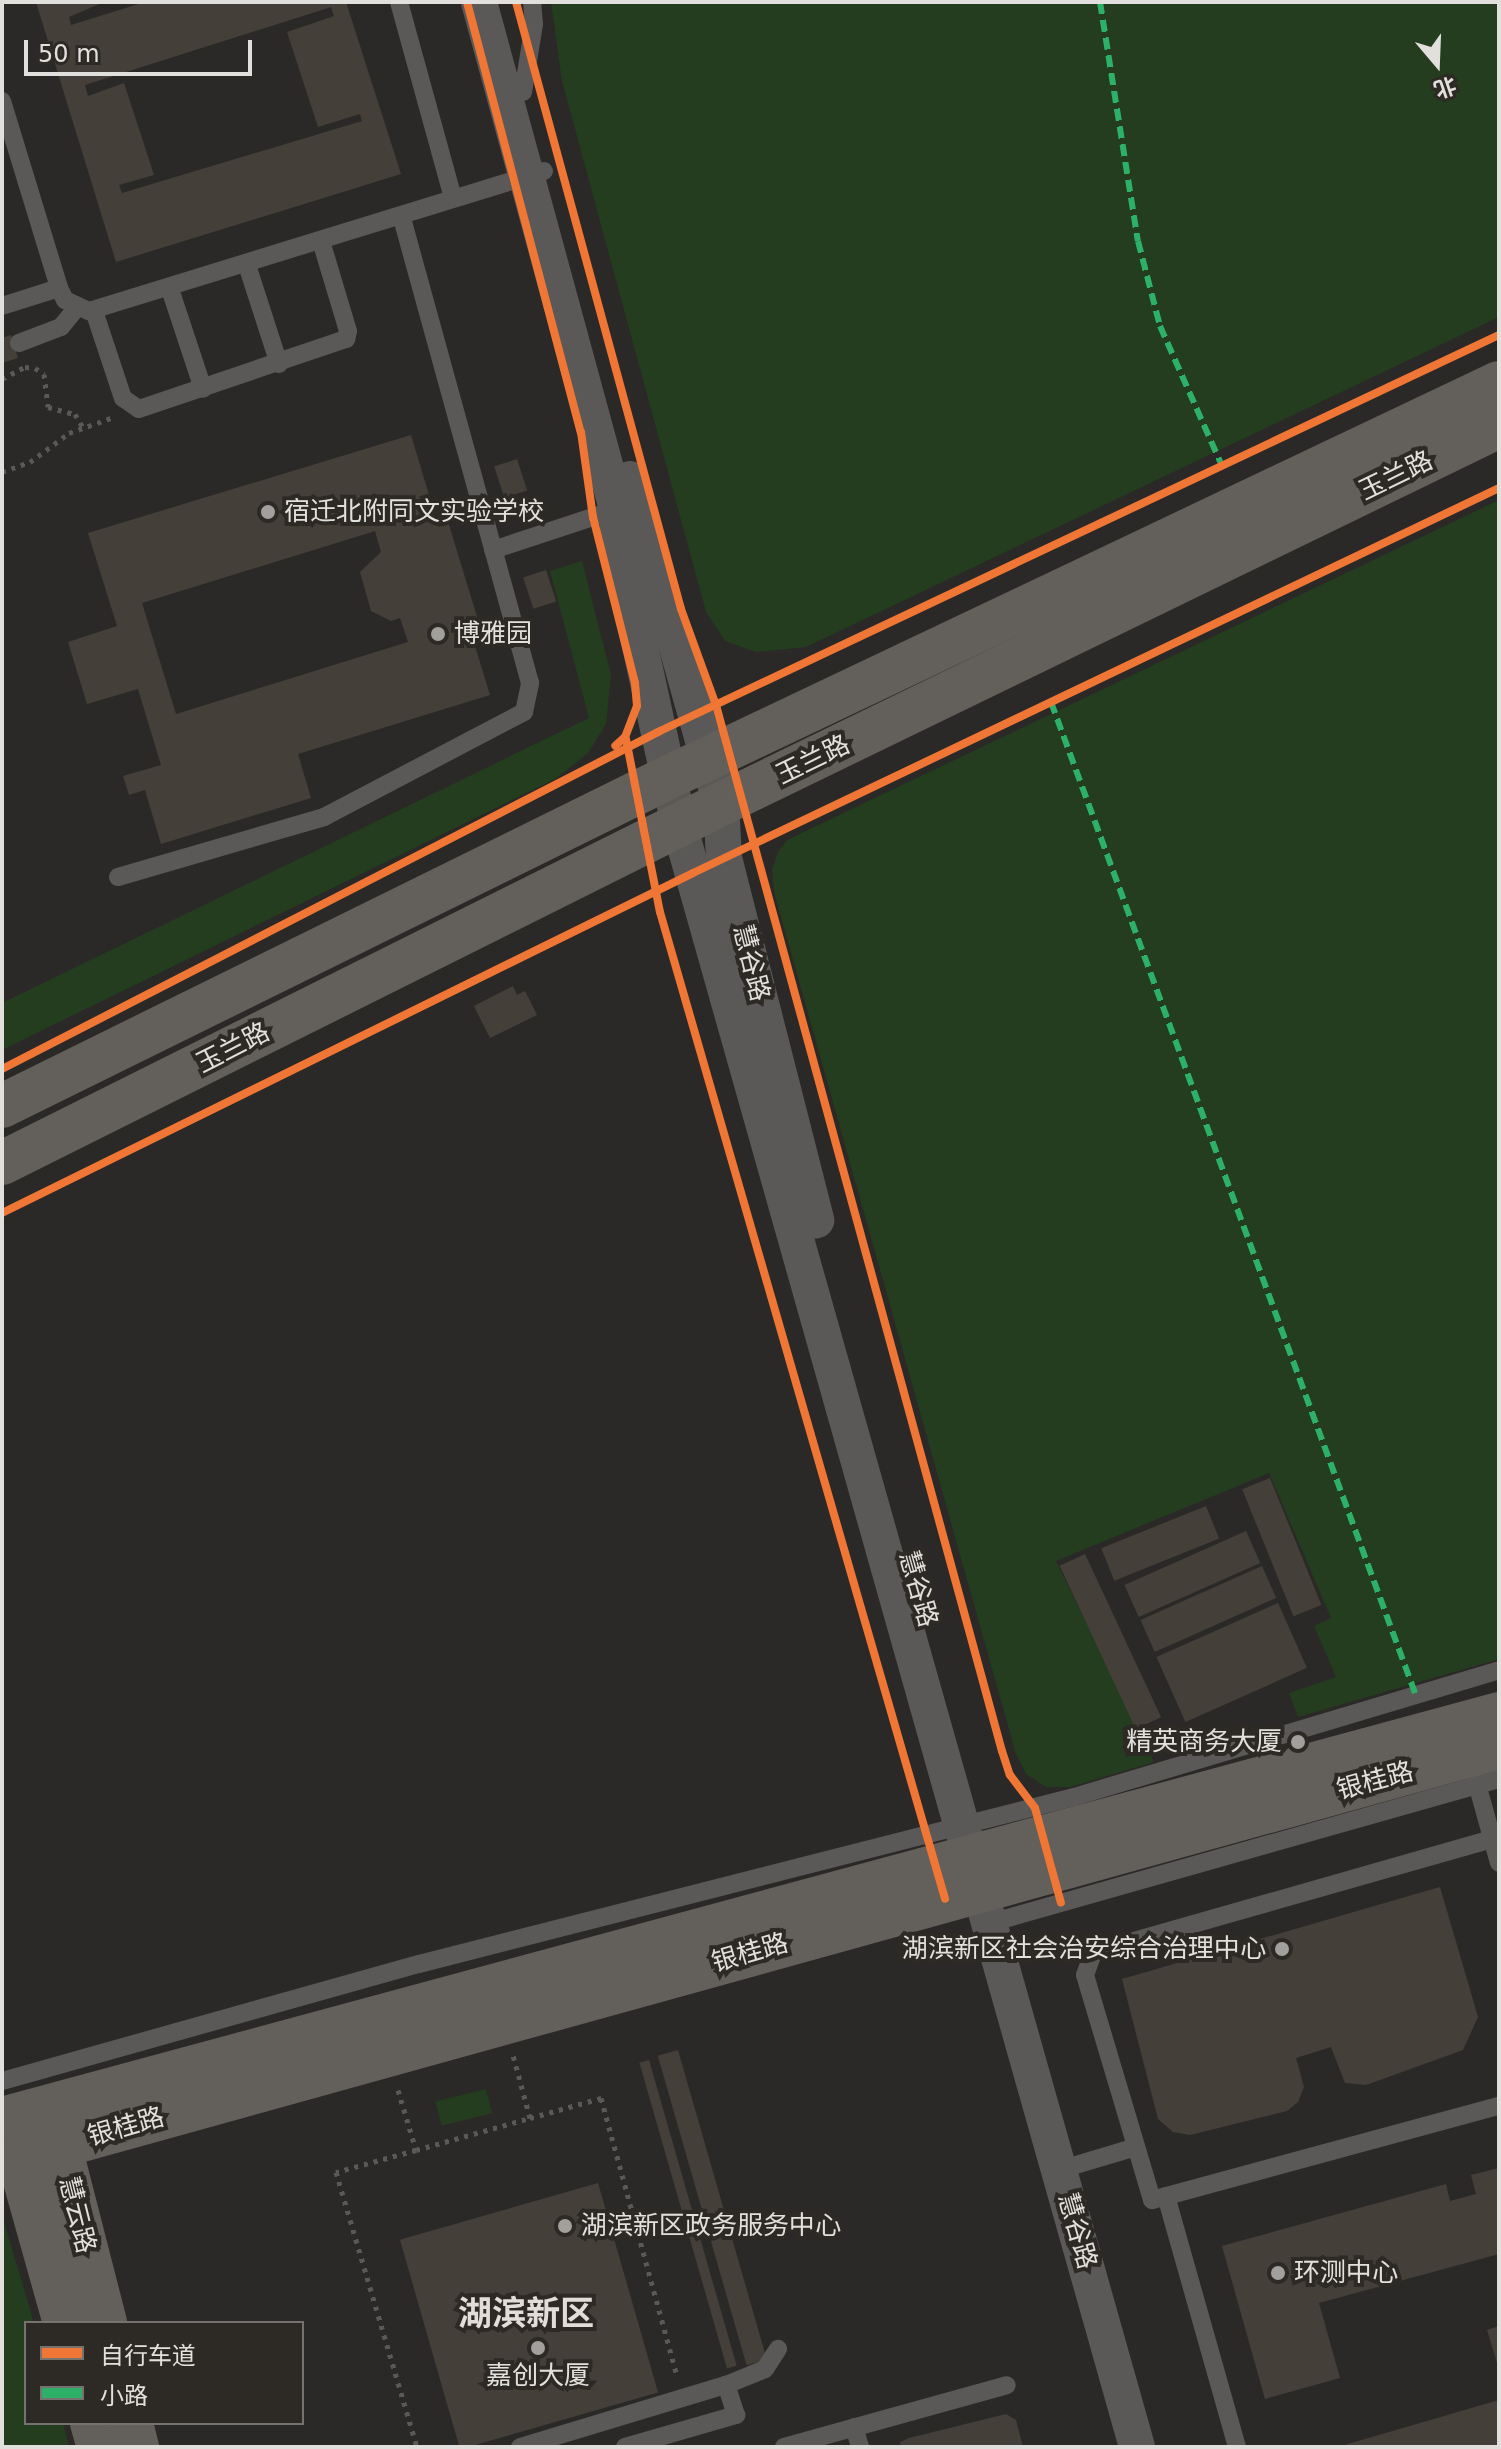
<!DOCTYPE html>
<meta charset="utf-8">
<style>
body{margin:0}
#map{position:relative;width:1501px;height:2449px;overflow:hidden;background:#2b2927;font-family:"DejaVu Sans","Noto Sans SC",sans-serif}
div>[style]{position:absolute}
.green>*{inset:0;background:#233d1e;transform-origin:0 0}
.building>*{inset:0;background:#444039;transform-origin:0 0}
.path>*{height:5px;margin-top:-2.5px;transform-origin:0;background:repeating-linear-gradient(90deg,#5b5958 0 4px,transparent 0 10px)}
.lane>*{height:18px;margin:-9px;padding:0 9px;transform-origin:9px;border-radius:9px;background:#5a5957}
.street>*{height:36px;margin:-18px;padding:0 18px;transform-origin:18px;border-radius:18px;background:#5a5957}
.secondary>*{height:44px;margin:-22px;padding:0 22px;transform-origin:22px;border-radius:22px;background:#635f5b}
.quiet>*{height:6px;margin-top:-3px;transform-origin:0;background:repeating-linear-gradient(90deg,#2db169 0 12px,transparent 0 18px)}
.cycleway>*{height:8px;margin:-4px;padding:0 4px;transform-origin:4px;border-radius:4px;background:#f07635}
.dots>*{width:22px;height:22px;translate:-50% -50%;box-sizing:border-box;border:4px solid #2d2925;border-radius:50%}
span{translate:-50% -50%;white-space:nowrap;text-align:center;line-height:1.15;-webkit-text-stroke:8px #2d2925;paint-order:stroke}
.street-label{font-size:26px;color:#e2e0dd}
.poi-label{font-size:26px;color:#e2e0dd}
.left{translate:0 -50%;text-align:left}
.right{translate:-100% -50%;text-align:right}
.district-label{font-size:34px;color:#e2ddd8;font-weight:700}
.frame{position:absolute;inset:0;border:4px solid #e2e0dd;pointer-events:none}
.legend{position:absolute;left:24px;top:2321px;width:280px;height:104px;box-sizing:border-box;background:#2d2925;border:2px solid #75726f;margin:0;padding:10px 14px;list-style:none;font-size:24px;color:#e2e0dd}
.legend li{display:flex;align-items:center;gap:16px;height:40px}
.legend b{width:40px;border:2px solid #75726f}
.north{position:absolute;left:1397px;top:24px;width:80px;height:80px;-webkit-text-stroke:6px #2d2925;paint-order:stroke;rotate:161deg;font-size:22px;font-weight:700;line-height:32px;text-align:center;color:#e2e0dd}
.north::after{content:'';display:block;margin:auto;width:28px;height:36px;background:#e2e0dd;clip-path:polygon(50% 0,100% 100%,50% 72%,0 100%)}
.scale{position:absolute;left:24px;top:40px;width:228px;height:36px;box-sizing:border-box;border:4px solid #e2e0dd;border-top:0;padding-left:10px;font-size:24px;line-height:28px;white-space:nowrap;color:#e2e0dd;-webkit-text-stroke:6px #2d2925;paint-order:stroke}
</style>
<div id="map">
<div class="green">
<div style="clip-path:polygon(551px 2px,1499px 2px,1499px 317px,806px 647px,756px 652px,725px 641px,706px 612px,562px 81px)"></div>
<div style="clip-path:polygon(1499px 500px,1499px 1659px,1298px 1717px,1289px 1693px,1336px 1677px,1314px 1626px,1331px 1618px,1269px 1473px,1056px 1561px,1154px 1762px,1070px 1787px,1046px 1787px,1026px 1774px,1016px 1754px,774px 892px,772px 870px,778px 852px,787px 840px)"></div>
<div style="clip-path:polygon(582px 561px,611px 675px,606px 724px,588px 753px,555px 779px,2px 1050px,2px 1003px,589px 718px,550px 571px)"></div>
<div style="left:486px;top:2089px;width:25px;height:52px;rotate:76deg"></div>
<div style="clip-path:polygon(2px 2215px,34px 2323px,26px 2323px,26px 2423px,63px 2423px,69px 2447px,2px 2447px)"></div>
</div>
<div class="building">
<div style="clip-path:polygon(evenodd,36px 2px,104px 2px,69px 17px,71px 25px,145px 2px,346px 2px,401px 174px,116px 262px,36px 2px,331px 7px,334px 16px,287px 32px,318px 127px,360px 114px,362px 121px,122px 193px,119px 185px,154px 175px,124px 83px,88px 96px,85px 85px,331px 7px)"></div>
<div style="clip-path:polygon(11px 335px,18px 358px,2px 363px,2px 338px)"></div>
<div style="clip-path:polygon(evenodd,411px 435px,436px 518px,446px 515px,478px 620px,468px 623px,490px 695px,298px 754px,311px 798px,161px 844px,145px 790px,129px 795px,123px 776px,161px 765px,138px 689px,87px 704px,68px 642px,117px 626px,88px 533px,411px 435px,375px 531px,381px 552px,360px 572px,371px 611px,391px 621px,400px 618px,408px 642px,176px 714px,142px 603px,375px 531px)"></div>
<div style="left:517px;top:459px;width:33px;height:24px;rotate:72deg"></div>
<div style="left:546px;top:570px;width:33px;height:24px;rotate:72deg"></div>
<div style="clip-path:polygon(513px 986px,517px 995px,525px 991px,537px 1015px,490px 1038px,474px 1006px)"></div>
<div style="left:1270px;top:1478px;width:137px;height:30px;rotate:68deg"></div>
<div style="left:1206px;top:1506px;width:35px;height:113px;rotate:68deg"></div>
<div style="left:1246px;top:1531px;width:35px;height:133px;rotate:66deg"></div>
<div style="left:1085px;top:1554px;width:180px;height:28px;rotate:65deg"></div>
<div style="left:1262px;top:1566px;width:35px;height:133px;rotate:66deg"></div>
<div style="left:1278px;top:1603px;width:71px;height:133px;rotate:66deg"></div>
<div style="clip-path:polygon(1440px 1887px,1478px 2017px,1463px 2050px,1366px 2085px,1345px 2083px,1331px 2047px,1296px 2058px,1304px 2087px,1298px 2102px,1287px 2111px,1190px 2135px,1173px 2132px,1158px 2119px,1122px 1979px)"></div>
<div style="left:678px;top:2050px;width:322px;height:21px;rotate:74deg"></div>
<div style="left:649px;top:2060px;width:318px;height:10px;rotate:74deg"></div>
<div style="clip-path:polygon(1499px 2168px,1499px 2254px,1319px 2303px,1340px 2378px,1265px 2399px,1222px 2246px,1446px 2184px,1450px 2201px,1476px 2194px,1471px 2175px)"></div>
<div style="left:598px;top:2183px;width:218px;height:206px;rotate:74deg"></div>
<div style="clip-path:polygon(1499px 2326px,1499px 2366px,1498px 2366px,1487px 2330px)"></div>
<div style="clip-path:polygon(1499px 2400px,1499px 2447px,1341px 2447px,1341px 2446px)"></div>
<div style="clip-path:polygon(1006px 2414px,1016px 2420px,1023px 2447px,901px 2447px,900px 2442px,909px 2438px)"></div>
</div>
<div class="path">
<div style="left:2px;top:379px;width:26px;rotate:-28deg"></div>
<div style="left:25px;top:367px;width:10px;rotate:6deg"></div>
<div style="left:35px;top:368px;width:11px;rotate:34deg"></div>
<div style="left:44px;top:374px;width:33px;rotate:83deg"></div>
<div style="left:48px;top:407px;width:28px;rotate:15deg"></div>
<div style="left:75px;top:414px;width:16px;rotate:60deg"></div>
<div style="left:2px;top:472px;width:30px;rotate:-20deg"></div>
<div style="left:30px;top:462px;width:49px;rotate:-36.6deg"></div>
<div style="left:69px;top:433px;width:45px;rotate:-19.7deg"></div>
<div style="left:398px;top:2090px;width:63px;rotate:73.3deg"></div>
<div style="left:416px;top:2150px;width:118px;rotate:-15.7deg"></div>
<div style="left:530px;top:2118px;width:65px;rotate:-105.1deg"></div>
<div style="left:530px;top:2118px;width:74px;rotate:-15.7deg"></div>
<div style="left:601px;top:2098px;width:288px;rotate:74.7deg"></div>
<div style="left:416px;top:2150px;width:83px;rotate:164.6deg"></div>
<div style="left:336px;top:2172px;width:287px;rotate:73.6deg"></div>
</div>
<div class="lane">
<div style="left:399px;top:2px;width:203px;rotate:74.6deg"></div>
<div style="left:523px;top:92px;width:69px;rotate:-80.8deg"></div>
<div style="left:534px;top:24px;width:22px;rotate:-95deg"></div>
<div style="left:2px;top:101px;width:195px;rotate:73deg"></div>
<div style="left:59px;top:288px;width:13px;rotate:63deg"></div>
<div style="left:65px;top:300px;width:26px;rotate:25deg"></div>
<div style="left:89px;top:311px;width:476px;rotate:-17.1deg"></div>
<div style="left:247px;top:265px;width:104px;rotate:72.1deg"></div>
<div style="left:170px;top:289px;width:105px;rotate:71.7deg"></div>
<div style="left:2px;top:306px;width:60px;rotate:-17.5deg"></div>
<div style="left:94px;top:311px;width:92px;rotate:71.6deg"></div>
<div style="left:123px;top:398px;width:19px;rotate:35deg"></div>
<div style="left:139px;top:409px;width:219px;rotate:-18.7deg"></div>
<div style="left:346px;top:339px;width:8px;rotate:-76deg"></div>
<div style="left:348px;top:331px;width:94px;rotate:-106.7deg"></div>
<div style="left:19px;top:343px;width:45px;rotate:-20.9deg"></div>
<div style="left:61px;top:327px;width:26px;rotate:-51deg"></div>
<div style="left:493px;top:550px;width:131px;rotate:-18.3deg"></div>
<div style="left:118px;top:877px;width:215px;rotate:-16.2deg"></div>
<div style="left:324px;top:817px;width:226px;rotate:-27.7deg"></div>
<div style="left:524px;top:712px;width:30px;rotate:-78deg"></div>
<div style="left:530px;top:683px;width:485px;rotate:-105.4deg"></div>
<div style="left:1474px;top:1773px;width:93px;rotate:74.5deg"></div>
<div style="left:1492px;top:1839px;width:415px;rotate:164.1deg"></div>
<div style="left:1093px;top:1953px;width:23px;rotate:110deg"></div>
<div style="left:1085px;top:1975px;width:235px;rotate:73.4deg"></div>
<div style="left:1152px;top:2200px;width:360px;rotate:-15.2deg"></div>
<div style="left:990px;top:1923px;width:529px;rotate:-15.8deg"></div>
<div style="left:2px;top:2081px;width:433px;rotate:-15.7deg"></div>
<div style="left:419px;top:1964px;width:676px;rotate:-14.3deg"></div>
<div style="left:1074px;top:1797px;width:444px;rotate:-16.6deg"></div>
<div style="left:1059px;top:2170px;width:80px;rotate:-16.6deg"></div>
<div style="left:1166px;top:2196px;width:261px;rotate:74.2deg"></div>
<div style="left:854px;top:2427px;width:21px;rotate:73deg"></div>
<div style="left:520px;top:2447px;width:215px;rotate:-16.8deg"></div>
<div style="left:625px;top:2447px;width:116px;rotate:-16.1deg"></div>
<div style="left:736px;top:2415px;width:32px;rotate:-108deg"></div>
<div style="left:726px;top:2385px;width:42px;rotate:-22.3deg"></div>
<div style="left:765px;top:2369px;width:24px;rotate:-57deg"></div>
<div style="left:784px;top:2447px;width:231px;rotate:-15.5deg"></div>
</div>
<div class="street">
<div style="left:479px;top:2px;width:525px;rotate:74.77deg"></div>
<div style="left:617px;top:509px;width:36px;rotate:88deg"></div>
<div style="left:618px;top:545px;width:287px;rotate:77.7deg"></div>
<div style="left:679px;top:825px;width:1685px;rotate:74.23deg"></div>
<div style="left:630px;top:479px;width:337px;rotate:74.4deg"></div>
<div style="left:721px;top:804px;width:54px;rotate:86.8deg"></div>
<div style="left:724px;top:858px;width:374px;rotate:75.7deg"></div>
</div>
<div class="secondary">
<div style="left:2px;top:1106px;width:741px;rotate:-26.25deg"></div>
<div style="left:667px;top:778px;width:921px;rotate:-25.4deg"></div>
<div style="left:2px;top:1163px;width:804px;rotate:-26.53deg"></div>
<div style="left:721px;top:804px;width:865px;rotate:-25.91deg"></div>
<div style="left:52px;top:2116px;width:214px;rotate:75.6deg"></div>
<div style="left:2px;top:2119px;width:1551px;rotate:-15.14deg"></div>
<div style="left:11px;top:2131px;width:199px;rotate:74.3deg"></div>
<div style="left:2px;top:2162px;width:1553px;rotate:-15.49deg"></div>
<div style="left:92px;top:2423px;width:25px;rotate:74deg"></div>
<div style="left:131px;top:2423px;width:25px;rotate:76deg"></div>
</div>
<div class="quiet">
<div style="left:1100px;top:2px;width:242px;rotate:81deg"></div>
<div style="left:1138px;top:241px;width:88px;rotate:75.5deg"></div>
<div style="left:1160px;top:326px;width:153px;rotate:66.1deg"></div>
<div style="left:1051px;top:702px;width:1056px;rotate:69.83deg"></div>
</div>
<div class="cycleway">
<div style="left:467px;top:2px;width:445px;rotate:75.2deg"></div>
<div style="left:581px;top:432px;width:86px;rotate:82deg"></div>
<div style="left:593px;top:517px;width:171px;rotate:75.8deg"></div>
<div style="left:635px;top:683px;width:23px;rotate:85deg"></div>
<div style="left:637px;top:706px;width:33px;rotate:111deg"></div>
<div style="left:625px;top:737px;width:13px;rotate:138deg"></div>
<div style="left:516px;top:2px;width:629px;rotate:74.79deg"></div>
<div style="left:681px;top:609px;width:102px;rotate:70deg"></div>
<div style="left:716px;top:705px;width:1084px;rotate:74.71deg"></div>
<div style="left:1002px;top:1751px;width:25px;rotate:72deg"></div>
<div style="left:1010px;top:1775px;width:41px;rotate:52.9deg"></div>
<div style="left:1035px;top:1808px;width:98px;rotate:74.7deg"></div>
<div style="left:626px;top:739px;width:176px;rotate:78.9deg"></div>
<div style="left:660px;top:912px;width:1027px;rotate:73.89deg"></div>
<div style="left:2px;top:1069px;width:740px;rotate:-27.19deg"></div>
<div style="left:660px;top:731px;width:928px;rotate:-25.27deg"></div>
<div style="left:2px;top:1213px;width:770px;rotate:-26.2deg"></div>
<div style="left:693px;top:873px;width:893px;rotate:-25.53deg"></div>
</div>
<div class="dots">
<div style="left:268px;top:512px;background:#a2a09d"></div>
<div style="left:438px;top:634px;background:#a2a09d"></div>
<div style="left:1298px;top:1742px;background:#a2a09d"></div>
<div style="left:1282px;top:1949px;background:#a2a09d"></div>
<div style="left:565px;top:2226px;background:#a2a09d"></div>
<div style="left:1278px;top:2273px;background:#a2a09d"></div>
<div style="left:538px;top:2348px;background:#a2a09d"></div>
</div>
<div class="street-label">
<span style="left:1396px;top:476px;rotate:-26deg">玉兰路</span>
<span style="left:813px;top:760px;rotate:-26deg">玉兰路</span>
<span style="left:751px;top:963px;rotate:76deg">慧谷路</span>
<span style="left:233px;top:1048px;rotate:-27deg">玉兰路</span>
<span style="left:918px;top:1589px;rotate:74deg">慧谷路</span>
<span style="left:1375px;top:1781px;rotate:-15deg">银桂路</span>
<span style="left:750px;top:1953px;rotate:-16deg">银桂路</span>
<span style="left:126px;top:2127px;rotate:-16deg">银桂路</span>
<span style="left:77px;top:2215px;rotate:76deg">慧云路</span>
<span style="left:1077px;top:2231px;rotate:74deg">慧谷路</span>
</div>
<div class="poi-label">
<span class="left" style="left:284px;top:512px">宿迁北附同文实验学校</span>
<span class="left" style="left:454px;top:634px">博雅园</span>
<span class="right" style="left:1282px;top:1742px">精英商务大厦</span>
<span class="right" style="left:1266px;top:1949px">湖滨新区社会治安综合治理中心</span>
<span class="left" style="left:581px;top:2226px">湖滨新区政务服务中心</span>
<span class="left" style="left:1294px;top:2273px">环测中心</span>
<span style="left:538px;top:2376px">嘉创大厦</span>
</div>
<div class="district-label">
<span style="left:526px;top:2314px">湖滨新区</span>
</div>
<div class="frame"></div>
<ul class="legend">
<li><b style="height:10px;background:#f07635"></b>自行车道</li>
<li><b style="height:10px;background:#2db169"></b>小路</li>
</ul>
<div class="north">北</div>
<div class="scale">50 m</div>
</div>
